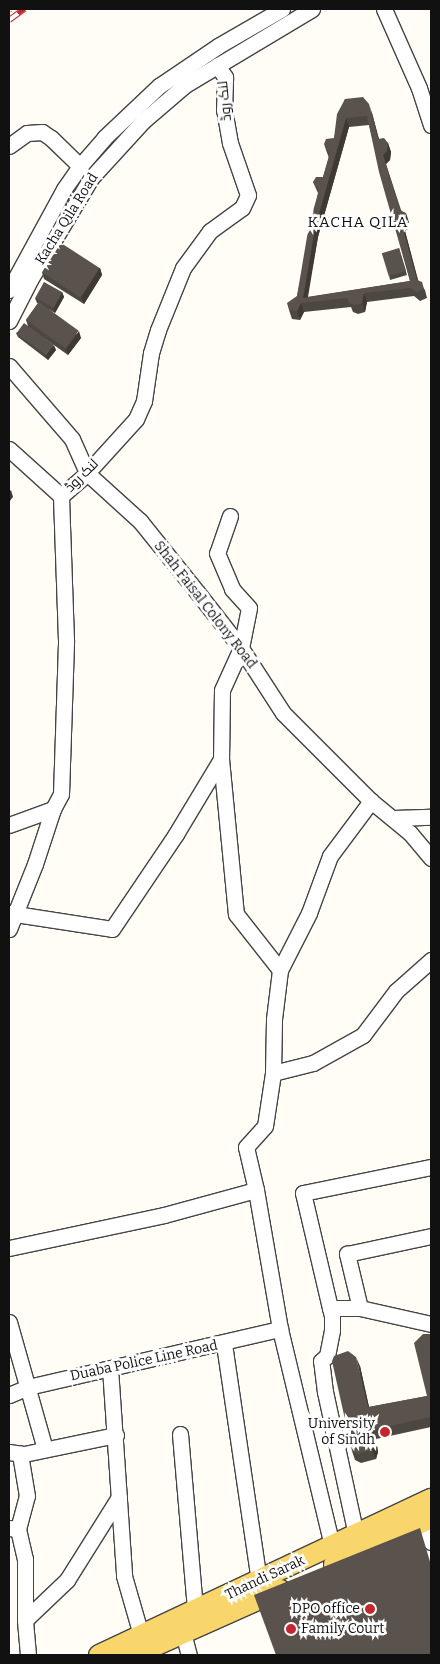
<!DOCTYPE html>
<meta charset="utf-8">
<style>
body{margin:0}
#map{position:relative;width:440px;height:1664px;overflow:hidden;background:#fffdf5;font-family:Bitter,Cairo,serif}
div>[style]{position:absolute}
.roads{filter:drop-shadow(1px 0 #444) drop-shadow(-1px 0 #444) drop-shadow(0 1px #444) drop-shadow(0 -1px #444)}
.minor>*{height:15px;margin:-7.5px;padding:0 7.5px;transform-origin:7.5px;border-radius:7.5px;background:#fff}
.major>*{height:20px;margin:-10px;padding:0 10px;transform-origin:10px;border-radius:10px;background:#f9d66b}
.rail>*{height:5.5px;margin-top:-2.75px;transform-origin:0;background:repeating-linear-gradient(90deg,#fff 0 11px,#c4262e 0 22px);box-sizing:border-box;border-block:1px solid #c4262e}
.wall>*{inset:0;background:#4d4742}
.shaded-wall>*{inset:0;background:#3f3936}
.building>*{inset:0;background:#5a524d;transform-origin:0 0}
.dots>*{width:14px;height:14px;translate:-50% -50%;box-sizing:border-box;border:2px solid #fff;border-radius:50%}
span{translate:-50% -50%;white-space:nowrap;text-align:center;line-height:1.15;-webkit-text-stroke:5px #fff;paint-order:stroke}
.street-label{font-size:14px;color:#111}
.poi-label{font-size:14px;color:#111}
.right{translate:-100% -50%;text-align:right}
.left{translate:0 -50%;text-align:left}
.neighbourhood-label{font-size:15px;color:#111;letter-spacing:1px}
.frame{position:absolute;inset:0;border:10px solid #111;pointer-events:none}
</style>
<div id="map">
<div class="roads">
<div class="minor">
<div style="left:384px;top:9px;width:86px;rotate:66.1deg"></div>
<div style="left:419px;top:88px;width:39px;rotate:72deg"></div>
<div style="left:9px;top:146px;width:22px;rotate:-36deg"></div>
<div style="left:27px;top:133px;width:15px;rotate:-4deg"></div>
<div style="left:42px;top:132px;width:11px;rotate:34deg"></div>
<div style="left:51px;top:138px;width:40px;rotate:44deg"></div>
<div style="left:9px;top:290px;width:115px;rotate:-61.4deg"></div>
<div style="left:64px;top:189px;width:28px;rotate:-55deg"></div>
<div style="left:80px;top:166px;width:37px;rotate:-49deg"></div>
<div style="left:104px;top:138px;width:76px;rotate:-43.4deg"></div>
<div style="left:159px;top:86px;width:71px;rotate:-34.1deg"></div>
<div style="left:218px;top:46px;width:74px;rotate:-30deg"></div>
<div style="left:9px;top:321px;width:46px;rotate:-62.9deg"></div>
<div style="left:30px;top:280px;width:119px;rotate:-59.1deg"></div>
<div style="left:91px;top:178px;width:77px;rotate:-47.6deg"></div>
<div style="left:143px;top:121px;width:55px;rotate:-40.6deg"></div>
<div style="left:185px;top:85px;width:148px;rotate:-30.9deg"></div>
<div style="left:9px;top:366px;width:96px;rotate:49.2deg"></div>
<div style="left:72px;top:439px;width:37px;rotate:66deg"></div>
<div style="left:87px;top:473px;width:72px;rotate:42.2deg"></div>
<div style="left:140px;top:521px;width:91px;rotate:51.2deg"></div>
<div style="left:197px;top:592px;width:71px;rotate:51.8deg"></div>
<div style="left:241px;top:648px;width:77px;rotate:57.1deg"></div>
<div style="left:283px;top:713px;width:124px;rotate:45deg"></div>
<div style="left:371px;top:801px;width:50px;rotate:39.4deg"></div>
<div style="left:410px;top:833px;width:33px;rotate:50deg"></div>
<div style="left:9px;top:449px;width:70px;rotate:42.1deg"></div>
<div style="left:230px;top:516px;width:39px;rotate:109deg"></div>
<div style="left:217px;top:553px;width:39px;rotate:67deg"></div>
<div style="left:232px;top:589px;width:25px;rotate:48deg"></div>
<div style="left:249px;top:608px;width:41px;rotate:101.3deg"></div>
<div style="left:241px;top:648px;width:46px;rotate:114.3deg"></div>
<div style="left:222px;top:690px;width:69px;rotate:90.8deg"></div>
<div style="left:221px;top:759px;width:156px;rotate:84.5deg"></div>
<div style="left:236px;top:914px;width:71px;rotate:51.8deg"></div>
<div style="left:394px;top:818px;width:37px;rotate:-2deg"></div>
<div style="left:9px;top:825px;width:47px;rotate:-20deg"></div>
<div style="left:9px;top:913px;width:104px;rotate:8.8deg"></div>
<div style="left:112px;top:929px;width:115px;rotate:-56deg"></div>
<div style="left:176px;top:834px;width:87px;rotate:-59deg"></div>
<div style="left:9px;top:929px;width:70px;rotate:-68.2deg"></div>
<div style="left:35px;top:864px;width:58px;rotate:-71.9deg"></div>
<div style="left:53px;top:809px;width:17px;rotate:-62deg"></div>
<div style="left:61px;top:794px;width:154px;rotate:-88.1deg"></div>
<div style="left:66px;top:640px;width:144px;rotate:-92deg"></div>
<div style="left:61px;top:496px;width:35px;rotate:-41deg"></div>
<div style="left:87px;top:473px;width:73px;rotate:-47.8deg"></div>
<div style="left:136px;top:419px;width:20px;rotate:-66deg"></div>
<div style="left:144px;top:401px;width:49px;rotate:-81.7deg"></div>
<div style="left:151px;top:353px;width:24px;rotate:-73deg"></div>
<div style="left:158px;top:330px;width:67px;rotate:-68deg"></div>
<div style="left:183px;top:268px;width:46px;rotate:-53.9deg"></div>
<div style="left:210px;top:231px;width:39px;rotate:-36deg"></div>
<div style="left:242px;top:208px;width:14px;rotate:-65deg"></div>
<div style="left:248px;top:195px;width:55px;rotate:-109.1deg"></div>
<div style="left:230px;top:143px;width:34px;rotate:-100deg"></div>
<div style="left:224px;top:110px;width:33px;rotate:-88deg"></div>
<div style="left:225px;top:77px;width:14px;rotate:-124deg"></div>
<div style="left:273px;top:1073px;width:54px;rotate:-88.9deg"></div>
<div style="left:274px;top:1019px;width:49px;rotate:-83deg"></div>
<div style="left:280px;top:970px;width:64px;rotate:-63deg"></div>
<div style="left:309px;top:913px;width:61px;rotate:-69.8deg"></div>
<div style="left:330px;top:856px;width:69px;rotate:-53.3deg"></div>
<div style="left:256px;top:1190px;width:141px;rotate:80.2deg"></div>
<div style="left:280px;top:1329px;width:223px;rotate:76.5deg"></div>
<div style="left:9px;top:1248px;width:158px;rotate:-12deg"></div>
<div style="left:164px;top:1215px;width:95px;rotate:-15.2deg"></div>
<div style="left:256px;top:1190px;width:44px;rotate:-103.1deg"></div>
<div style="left:246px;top:1147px;width:28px;rotate:-48deg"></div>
<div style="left:265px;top:1126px;width:54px;rotate:-81.4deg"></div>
<div style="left:273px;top:1073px;width:41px;rotate:-14deg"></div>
<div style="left:313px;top:1063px;width:57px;rotate:-29.2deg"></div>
<div style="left:363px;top:1035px;width:55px;rotate:-53.1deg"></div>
<div style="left:396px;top:991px;width:47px;rotate:-41.5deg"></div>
<div style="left:330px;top:1308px;width:118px;rotate:-103.2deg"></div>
<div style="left:303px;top:1193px;width:131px;rotate:-11.5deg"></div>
<div style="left:360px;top:1308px;width:56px;rotate:-103.5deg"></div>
<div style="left:347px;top:1254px;width:86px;rotate:-12.1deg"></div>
<div style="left:9px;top:1322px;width:132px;rotate:74.2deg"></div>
<div style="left:224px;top:1344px;width:239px;rotate:81.6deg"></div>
<div style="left:110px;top:1368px;width:208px;rotate:86.1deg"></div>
<div style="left:124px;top:1576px;width:61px;rotate:73.9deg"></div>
<div style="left:9px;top:1395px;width:21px;rotate:-23deg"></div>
<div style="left:28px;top:1387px;width:259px;rotate:-13deg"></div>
<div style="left:180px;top:1434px;width:177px;rotate:85.1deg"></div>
<div style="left:9px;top:1452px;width:15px;rotate:8deg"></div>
<div style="left:24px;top:1454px;width:94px;rotate:-11.7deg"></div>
<div style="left:423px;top:1513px;width:30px;rotate:75deg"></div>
<div style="left:9px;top:1528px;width:9px;rotate:6deg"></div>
<div style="left:18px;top:1529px;width:31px;rotate:77deg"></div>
<div style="left:25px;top:1559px;width:61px;rotate:90deg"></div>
<div style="left:18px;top:1529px;width:34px;rotate:-75deg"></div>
<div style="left:27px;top:1496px;width:43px;rotate:-99.5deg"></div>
<div style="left:356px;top:1535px;width:146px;rotate:-102.2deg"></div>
<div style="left:325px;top:1392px;width:31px;rotate:-97deg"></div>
<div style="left:321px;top:1361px;width:8px;rotate:-40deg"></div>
<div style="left:327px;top:1356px;width:26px;rotate:-79deg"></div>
<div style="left:332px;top:1330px;width:14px;rotate:-90deg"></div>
<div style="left:332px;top:1316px;width:8px;rotate:-104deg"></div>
<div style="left:330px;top:1308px;width:30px"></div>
<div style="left:360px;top:1308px;width:73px;rotate:12.7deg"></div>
<div style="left:183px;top:1633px;width:23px;rotate:75deg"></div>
<div style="left:28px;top:1655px;width:35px;rotate:-95deg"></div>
<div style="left:25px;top:1620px;width:58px;rotate:-43.6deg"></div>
<div style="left:67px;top:1580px;width:98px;rotate:-57.9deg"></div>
</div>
<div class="major">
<div style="left:334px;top:1564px;width:107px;rotate:-25.4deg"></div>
<div style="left:99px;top:1655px;width:367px;rotate:-25.2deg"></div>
<div style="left:134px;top:1655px;width:160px;rotate:-24deg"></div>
</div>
</div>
<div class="rail">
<div style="left:9px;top:10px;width:1px;rotate:-45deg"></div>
<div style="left:9px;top:20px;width:19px;rotate:-36deg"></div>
</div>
<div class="wall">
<div style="clip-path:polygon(evenodd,345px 99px,372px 113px,379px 139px,388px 143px,391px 152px,390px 160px,386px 164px,401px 210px,409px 222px,408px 229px,405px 231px,418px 280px,425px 290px,427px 298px,420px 301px,414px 296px,367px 302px,365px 312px,358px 314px,353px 312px,351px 307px,304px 312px,300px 320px,292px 319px,289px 310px,297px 296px,318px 193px,313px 182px,323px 177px,329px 158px,326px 150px,334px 138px,345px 99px,369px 125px,410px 281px,307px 297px,318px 237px,349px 127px,369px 125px)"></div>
<div style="clip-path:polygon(399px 248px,407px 275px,390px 280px,389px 275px)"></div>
<div style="clip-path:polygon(100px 268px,102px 275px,84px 304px,44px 279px,42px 272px)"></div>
<div style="clip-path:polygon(62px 292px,64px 297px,55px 313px,48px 309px,81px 338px,68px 355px,44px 338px,56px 350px,48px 360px,18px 337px,16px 333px,28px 326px,26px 320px,38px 303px,37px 303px,35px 298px)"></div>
<div style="clip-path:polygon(431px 1334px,431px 1427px,376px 1439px,378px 1452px,376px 1459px,361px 1463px,355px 1460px,352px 1451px,360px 1366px,369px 1407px,427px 1396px)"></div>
</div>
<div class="shaded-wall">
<div style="clip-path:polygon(369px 104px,372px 113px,381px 148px,378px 139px)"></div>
<div style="clip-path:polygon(346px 118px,349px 127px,318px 237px,307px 303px,303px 298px,315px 228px)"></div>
<div style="clip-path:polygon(388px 143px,391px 152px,390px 160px,386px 164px,403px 219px,383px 155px)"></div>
<div style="clip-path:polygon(406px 213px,409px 222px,408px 229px,405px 220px)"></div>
<div style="clip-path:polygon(401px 222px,405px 231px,420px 288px,417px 280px)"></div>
<div style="clip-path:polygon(100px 268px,102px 275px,84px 304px,81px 297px)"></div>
<div style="clip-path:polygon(62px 292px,64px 297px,55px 313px,53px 308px)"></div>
<div style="clip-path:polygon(364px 293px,367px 302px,365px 312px,362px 303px)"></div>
<div style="clip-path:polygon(301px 303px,304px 312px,300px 320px,297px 311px)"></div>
<div style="clip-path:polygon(79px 331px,81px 338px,68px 355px,66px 349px)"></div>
<div style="clip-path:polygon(54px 345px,56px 350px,48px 360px,46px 355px)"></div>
<div style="clip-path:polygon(11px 490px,13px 497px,9px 502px,9px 492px)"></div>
<div style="clip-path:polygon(356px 1357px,360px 1366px,371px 1416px,368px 1407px)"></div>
<div style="clip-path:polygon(372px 1430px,376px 1439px,378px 1452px,376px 1459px,372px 1450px)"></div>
</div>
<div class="building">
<div style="clip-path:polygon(evenodd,363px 97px,369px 104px,378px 139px,384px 138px,388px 143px,387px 151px,383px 155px,400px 210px,406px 213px,405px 220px,401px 222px,417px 280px,422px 282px,424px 289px,417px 292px,410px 288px,364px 293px,362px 303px,355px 305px,350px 303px,347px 298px,301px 303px,297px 311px,289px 310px,287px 303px,297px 296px,309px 225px,319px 190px,313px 182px,316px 177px,323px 177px,330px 152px,326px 150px,324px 144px,326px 139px,334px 138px,337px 114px,345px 99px,363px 97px,367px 116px,379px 172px,410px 281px,303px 298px,315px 228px,346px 118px,367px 116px)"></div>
<div style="left:61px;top:243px;width:46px;height:35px;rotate:33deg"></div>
<div style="left:399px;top:248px;width:24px;height:18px;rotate:73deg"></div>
<div style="left:44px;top:282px;width:21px;height:18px;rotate:29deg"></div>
<div style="left:39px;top:302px;width:49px;height:22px;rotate:36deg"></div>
<div style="left:24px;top:323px;width:37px;height:13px;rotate:36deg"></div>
<div style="clip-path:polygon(423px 1334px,431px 1334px,431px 1421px,430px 1417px,372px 1430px,375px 1443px,372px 1450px,358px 1454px,352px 1451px,332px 1361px,334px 1356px,348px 1351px,356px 1357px,368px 1407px,427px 1396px,414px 1343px)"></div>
<div style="clip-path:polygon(420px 1528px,431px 1565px,431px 1655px,276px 1655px,254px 1595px)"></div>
</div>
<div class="dots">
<div style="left:385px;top:1432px;background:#c4262e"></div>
<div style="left:370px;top:1609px;background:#c4262e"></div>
<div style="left:291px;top:1629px;background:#c4262e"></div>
</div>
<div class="street-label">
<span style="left:225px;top:101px;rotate:-96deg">لنک روڈ</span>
<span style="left:67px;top:219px;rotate:-58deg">Kacha Qila Road</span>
<span style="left:82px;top:476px;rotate:-45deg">لنک روڈ</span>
<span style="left:205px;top:605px;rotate:52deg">Shah Faisal Colony Road</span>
<span style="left:144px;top:1361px;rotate:-12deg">Duaba Police Line Road</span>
<span style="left:265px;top:1578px;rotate:-25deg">Thandi Sarak</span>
</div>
<div class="poi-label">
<span class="right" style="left:375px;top:1432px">University<br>of Sindh</span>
<span class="right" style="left:360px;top:1609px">DPO office</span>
<span class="left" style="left:301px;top:1629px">Family Court</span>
</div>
<div class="neighbourhood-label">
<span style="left:358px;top:223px">KACHA QILA</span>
</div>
<div class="frame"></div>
</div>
